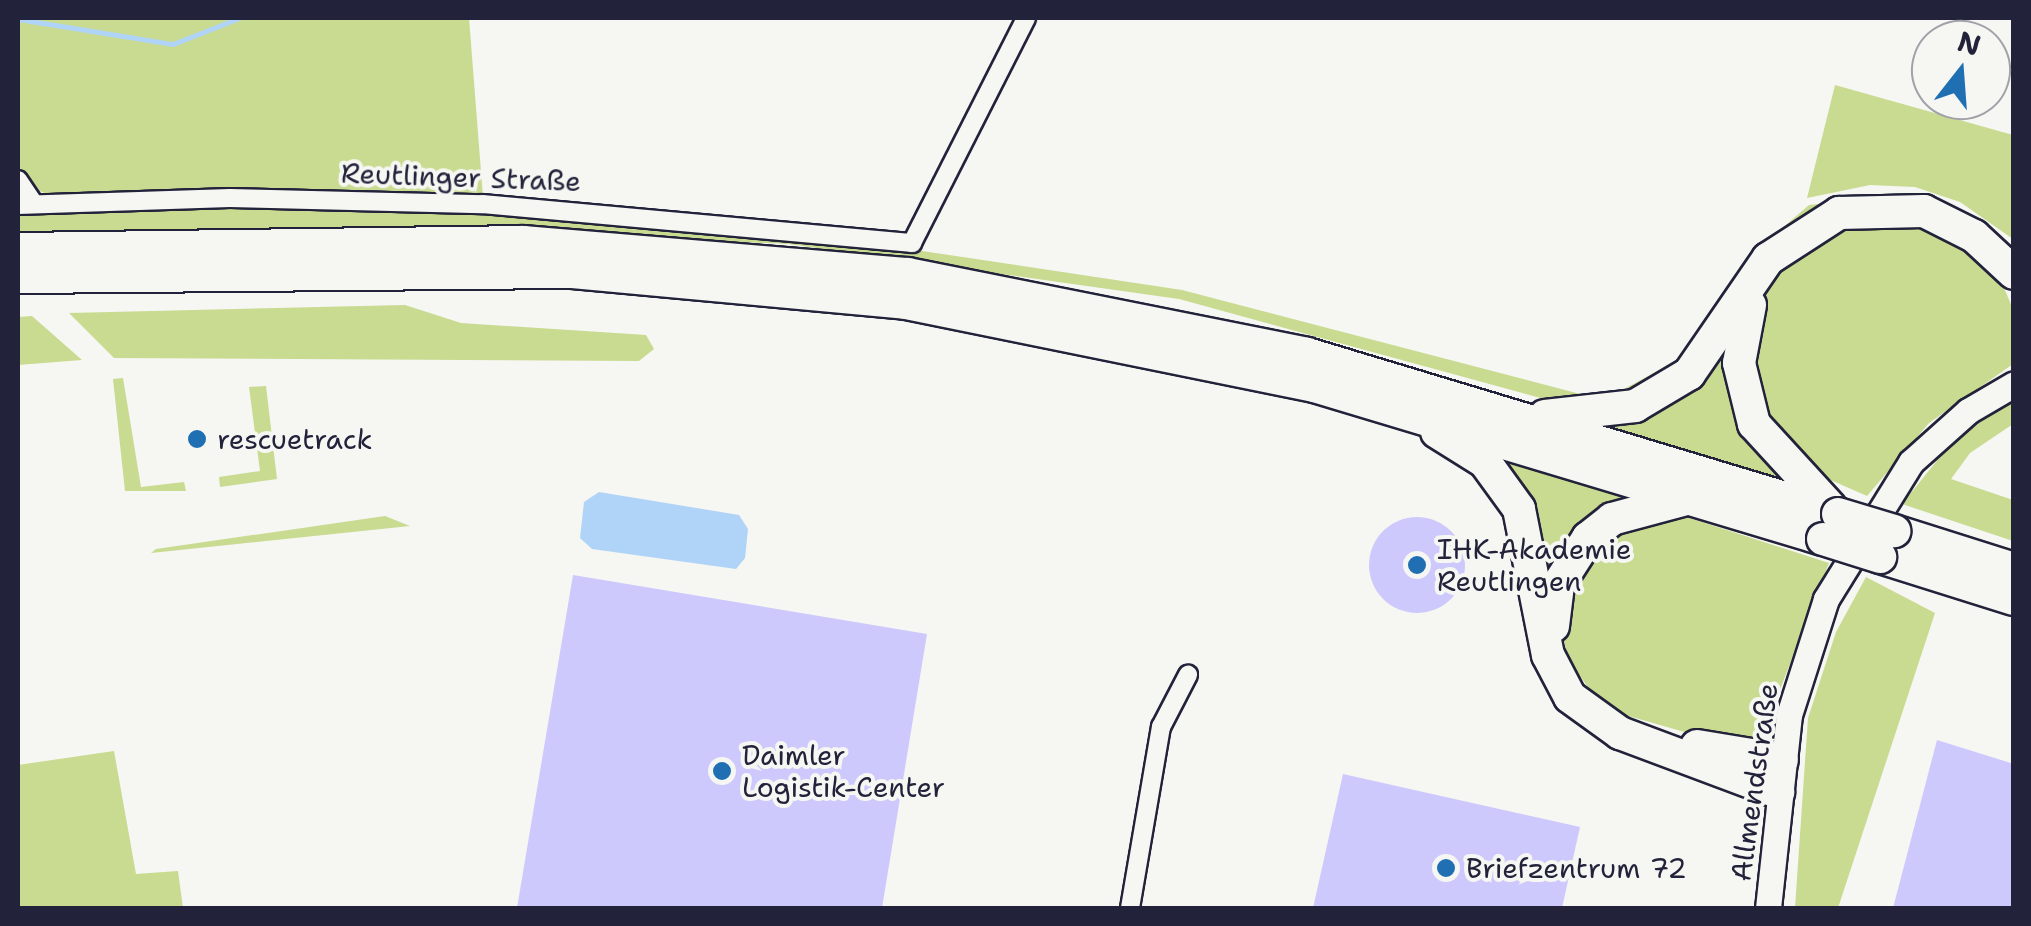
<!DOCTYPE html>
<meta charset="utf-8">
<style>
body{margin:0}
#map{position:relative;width:2031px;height:926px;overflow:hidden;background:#f6f6f2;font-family:"Shantell Sans",sans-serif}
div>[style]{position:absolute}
.green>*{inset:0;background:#c8db90}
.water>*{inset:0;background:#b0d3f8}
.stream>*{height:5px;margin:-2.5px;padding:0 2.5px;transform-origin:2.5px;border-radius:2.5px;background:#b0d3f8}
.building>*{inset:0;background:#cec9fc}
.round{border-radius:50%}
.roads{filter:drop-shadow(2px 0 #22223b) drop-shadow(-2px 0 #22223b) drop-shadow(0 2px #22223b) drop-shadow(0 -2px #22223b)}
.street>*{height:18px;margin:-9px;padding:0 9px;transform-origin:9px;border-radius:9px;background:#f6f6f2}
.secondary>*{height:25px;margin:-12.5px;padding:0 12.5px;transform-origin:12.5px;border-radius:12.5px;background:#f6f6f2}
.highway>*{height:32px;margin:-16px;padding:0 16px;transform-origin:16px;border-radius:16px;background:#f6f6f2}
.bridges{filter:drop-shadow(2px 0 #22223b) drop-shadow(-2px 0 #22223b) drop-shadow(0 2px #22223b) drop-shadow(0 -2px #22223b)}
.highway-bridge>*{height:32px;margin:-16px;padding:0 16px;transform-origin:16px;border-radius:16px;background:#f6f6f2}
.dots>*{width:28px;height:28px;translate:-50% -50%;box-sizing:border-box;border:5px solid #f6f6f2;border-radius:50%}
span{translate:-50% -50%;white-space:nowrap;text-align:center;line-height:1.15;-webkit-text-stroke:8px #f6f6f2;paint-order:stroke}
.street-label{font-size:28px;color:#22223b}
.poi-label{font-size:28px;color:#22223b}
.left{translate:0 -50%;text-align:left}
.frame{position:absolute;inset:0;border:20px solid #22223b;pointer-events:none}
.north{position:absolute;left:1911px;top:20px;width:100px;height:100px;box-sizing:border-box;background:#f6f6f2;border:2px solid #a1a1a9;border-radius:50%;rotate:17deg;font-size:28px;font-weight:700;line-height:40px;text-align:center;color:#22223b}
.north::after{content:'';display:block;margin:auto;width:35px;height:45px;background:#1f6fb2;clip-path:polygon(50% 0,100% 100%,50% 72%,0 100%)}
</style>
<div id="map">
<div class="green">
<div style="clip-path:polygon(18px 18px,469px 18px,483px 197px,57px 197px,33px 189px,18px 170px)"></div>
<div style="clip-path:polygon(1835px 85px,2013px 135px,2013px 239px,1960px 202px,1915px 187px,1870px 185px,1807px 198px)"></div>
<div style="clip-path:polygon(1911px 194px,1977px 231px,1836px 207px,1699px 349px,1646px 391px,1548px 400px,1179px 299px,788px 244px,397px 226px,18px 233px,18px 214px,26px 212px,230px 204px,483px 210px,909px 249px,1182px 290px,1584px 395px,1624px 389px,1678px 360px,1757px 250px,1809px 205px)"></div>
<div style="clip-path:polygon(1843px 223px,1920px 224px,1965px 247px,2001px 281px,2013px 309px,2013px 364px,1929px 423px,1867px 496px,1794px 464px,1748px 391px,1752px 312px,1778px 267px)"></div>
<div style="clip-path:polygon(405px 305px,461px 323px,646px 335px,654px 349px,639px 361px,114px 358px,69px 313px)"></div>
<div style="clip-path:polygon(32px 316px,82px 360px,18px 365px,18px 317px)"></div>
<div style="clip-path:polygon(1724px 342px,1804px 491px,1580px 419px)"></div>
<div style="clip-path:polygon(123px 378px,141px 487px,184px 482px,186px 491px,125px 491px,113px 379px)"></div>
<div style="clip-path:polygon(266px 386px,277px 479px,220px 487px,219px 477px,260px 471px,249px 387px)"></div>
<div style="clip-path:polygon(2013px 399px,2013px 424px,1970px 453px,1951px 479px,2013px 500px,2013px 541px,1902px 504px,1952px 442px)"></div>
<div style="clip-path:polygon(1492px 454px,1657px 493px,1553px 582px)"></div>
<div style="clip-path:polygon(1668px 511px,1829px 563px,1762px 736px,1744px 743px,1702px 737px,1625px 715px,1593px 694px,1569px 661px,1560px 626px,1591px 542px)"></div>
<div style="clip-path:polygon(385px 516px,410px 526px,151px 553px,156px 549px)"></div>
<div style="clip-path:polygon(1866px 577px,1935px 613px,1838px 908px,1795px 908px,1808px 718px,1836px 632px)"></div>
<div style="clip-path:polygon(114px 751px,136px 874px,178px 871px,183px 908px,18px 908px,18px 765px)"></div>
</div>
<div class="water">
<div style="clip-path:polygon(599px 492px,739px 515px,748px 529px,745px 558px,736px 569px,592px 549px,580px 538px,584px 502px)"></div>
</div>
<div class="stream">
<div style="left:18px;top:19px;width:157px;rotate:9.2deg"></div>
<div style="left:173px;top:44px;width:71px;rotate:-21.5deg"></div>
</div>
<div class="building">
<div class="round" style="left:1369px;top:517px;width:96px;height:96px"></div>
<div style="clip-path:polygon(573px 575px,927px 634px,882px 908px,517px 908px)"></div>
<div style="clip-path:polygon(1937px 740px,2014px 764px,2014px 908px,1893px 908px)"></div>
<div style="clip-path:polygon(1343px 774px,1580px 827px,1562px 908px,1313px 908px)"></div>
</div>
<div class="roads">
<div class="street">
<div style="left:18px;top:180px;width:25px;rotate:56deg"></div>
<div style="left:18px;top:205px;width:212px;rotate:-1.9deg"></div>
<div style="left:230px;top:198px;width:253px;rotate:1.4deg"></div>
<div style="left:483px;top:204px;width:431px;rotate:5.2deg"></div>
<div style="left:912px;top:243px;width:252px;rotate:-63.1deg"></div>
<div style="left:1130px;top:908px;width:184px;rotate:-80.3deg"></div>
<div style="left:1161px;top:727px;width:59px;rotate:-62.6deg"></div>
</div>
<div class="secondary">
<div style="left:1768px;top:908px;width:194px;rotate:-83.8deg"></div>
<div style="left:1789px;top:715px;width:122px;rotate:-72.3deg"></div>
<div style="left:1826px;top:599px;width:161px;rotate:-58.2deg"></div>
<div style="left:1911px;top:462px;width:76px;rotate:-41.8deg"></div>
<div style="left:1968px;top:411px;width:53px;rotate:-30.4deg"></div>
</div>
<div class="highway">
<div style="left:18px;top:249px;width:506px;rotate:-0.79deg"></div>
<div style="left:524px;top:242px;width:385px;rotate:4.8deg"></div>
<div style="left:908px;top:274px;width:407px;rotate:11.3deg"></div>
<div style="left:1307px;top:354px;width:555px;rotate:16.77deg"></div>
<div style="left:18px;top:277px;width:554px;rotate:-0.52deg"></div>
<div style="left:572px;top:272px;width:335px;rotate:5.3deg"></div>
<div style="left:906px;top:303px;width:416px;rotate:11.5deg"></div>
<div style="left:1314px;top:386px;width:531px;rotate:16.73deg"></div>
<div style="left:1750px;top:305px;width:59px;rotate:100.7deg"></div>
<div style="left:1739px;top:363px;width:63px;rotate:76.2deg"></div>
<div style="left:1754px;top:424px;width:113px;rotate:47.5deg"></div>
<div style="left:1545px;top:416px;width:91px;rotate:-6.3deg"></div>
<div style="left:1635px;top:406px;width:63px;rotate:-30.7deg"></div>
<div style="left:1689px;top:374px;width:140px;rotate:-55.5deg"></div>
<div style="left:1768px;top:259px;width:85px;rotate:-32.9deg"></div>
<div style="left:1839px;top:213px;width:85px;rotate:-1.3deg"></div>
<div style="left:1924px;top:211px;width:56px;rotate:26.6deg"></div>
<div style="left:1974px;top:236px;width:54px;rotate:42.8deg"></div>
<div style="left:1437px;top:432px;width:57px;rotate:32deg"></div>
<div style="left:1485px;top:462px;width:58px;rotate:54.1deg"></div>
<div style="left:1519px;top:509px;width:149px;rotate:78.8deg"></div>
<div style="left:1548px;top:655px;width:47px;rotate:62.4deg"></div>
<div style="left:1570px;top:697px;width:62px;rotate:35.8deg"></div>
<div style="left:1620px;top:733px;width:169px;rotate:20.5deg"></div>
<div style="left:1894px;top:531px;width:126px;rotate:17.6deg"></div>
<div style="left:1880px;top:557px;width:140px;rotate:17.4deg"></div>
<div style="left:1553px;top:626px;width:41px;rotate:-83deg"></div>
<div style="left:1558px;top:585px;width:56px;rotate:-57.4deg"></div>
<div style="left:1588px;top:538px;width:31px;rotate:-38deg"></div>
<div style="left:1612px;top:519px;width:81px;rotate:-15.1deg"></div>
<div style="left:1697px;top:746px;width:86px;rotate:9.4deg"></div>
</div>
</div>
<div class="bridges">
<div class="highway-bridge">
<div style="left:1838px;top:514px;width:59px;rotate:16.9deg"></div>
<div style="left:1823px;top:539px;width:60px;rotate:17.5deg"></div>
</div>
</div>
<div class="dots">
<div style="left:197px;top:439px;background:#1f6fb2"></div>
<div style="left:1417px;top:565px;background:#1f6fb2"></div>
<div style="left:722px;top:771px;background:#1f6fb2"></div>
<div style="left:1446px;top:868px;background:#1f6fb2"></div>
</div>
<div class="street-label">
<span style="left:461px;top:177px;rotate:2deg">Reutlinger Straße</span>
<span style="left:1754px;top:782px;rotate:-82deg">Allmendstraße</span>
</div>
<div class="poi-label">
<span class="left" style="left:217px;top:439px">rescuetrack</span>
<span class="left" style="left:1437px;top:565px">IHK-Akademie<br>Reutlingen</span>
<span class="left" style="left:742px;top:771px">Daimler<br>Logistik-Center</span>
<span class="left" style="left:1466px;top:868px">Briefzentrum 72</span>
</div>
<div class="frame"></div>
<div class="north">N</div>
</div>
